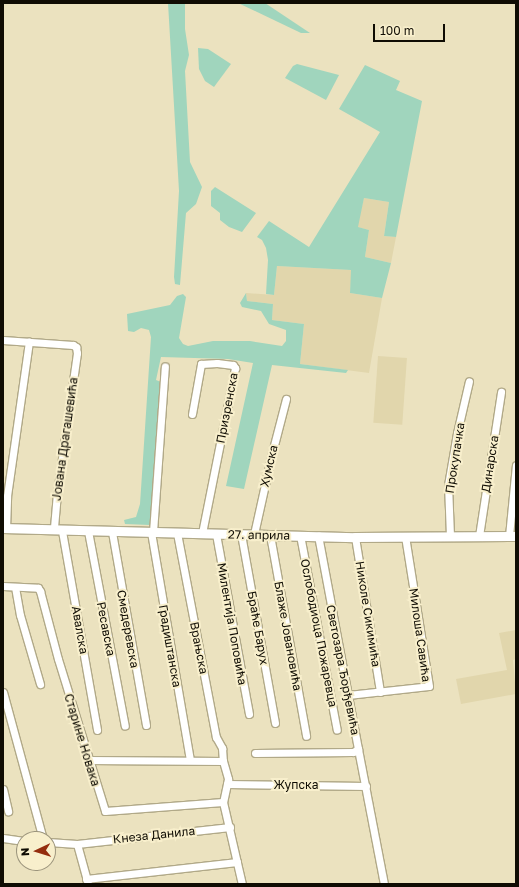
<!DOCTYPE html>
<meta charset="utf-8">
<style>
body{margin:0}
#map{position:relative;width:519px;height:887px;overflow:hidden;background:#ebe2bf;font-family:"Golos Text",sans-serif}
div>[style]{position:absolute}
.built>*{inset:0;background:#e1d6ac;transform-origin:0 0}
.green>*{inset:0;background:#a0d5bd}
.roads{filter:drop-shadow(1px 0 #b1a988) drop-shadow(-1px 0 #b1a988) drop-shadow(0 1px #b1a988) drop-shadow(0 -1px #b1a988)}
.minor>*{height:7px;margin:-3.5px;padding:0 3.5px;transform-origin:3.5px;border-radius:3.5px;background:#fff}
.major>*{height:9px;margin:-4.5px;padding:0 4.5px;transform-origin:4.5px;border-radius:4.5px;background:#fff}
span{translate:-50% -50%;white-space:nowrap;text-align:center;line-height:1.15;-webkit-text-stroke:4px #f8efcc;paint-order:stroke}
.street-label{font-size:12px;color:#0f0c03}
.frame{position:absolute;inset:0;border:4px solid #0f0c03;pointer-events:none}
.north{position:absolute;left:16px;top:831px;width:40px;height:40px;box-sizing:border-box;background:#f8efcc;border:1px solid #9b947c;border-radius:50%;rotate:266deg;font-size:11px;font-weight:700;line-height:16px;text-align:center;color:#0f0c03}
.north::after{content:'';display:block;margin:auto;width:14px;height:18px;background:#942d0e;clip-path:polygon(50% 0,100% 100%,50% 72%,0 100%)}
.scale{position:absolute;left:373px;top:24px;width:72px;height:18px;box-sizing:border-box;border:2px solid #0f0c03;border-top:0;padding-left:5px;font-size:12px;line-height:14px;white-space:nowrap;color:#0f0c03;-webkit-text-stroke:3px #f8efcc;paint-order:stroke}
</style>
<div id="map">
<div class="built">
<div style="clip-path:polygon(364px 198px,389px 202px,384px 236px,396px 237px,391px 263px,365px 257px,369px 230px,357px 227px)"></div>
<div style="clip-path:polygon(277px 266px,352px 270px,350px 293px,382px 298px,369px 373px,300px 364px,304px 324px,272px 320px,273px 304px,247px 301px,246px 293px,274px 295px)"></div>
<div style="left:378px;top:356px;width:29px;height:67px;rotate:4deg"></div>
<div style="clip-path:polygon(516px 630px,516px 659px,513px 660px,516px 694px,461px 704px,456px 679px,507px 670px,499px 633px)"></div>
</div>
<div class="green">
<div style="clip-path:polygon(168px 3px,185px 3px,185px 29px,189px 55px,185px 71px,190px 162px,202px 187px,196px 204px,186px 213px,180px 285px,175px 284px,174px 277px,179px 191px)"></div>
<div style="clip-path:polygon(238px 3px,265px 3px,310px 33px,301px 33px)"></div>
<div style="clip-path:polygon(198px 48px,208px 49px,231px 64px,214px 87px,205px 81px,199px 69px)"></div>
<div style="clip-path:polygon(297px 64px,339px 75px,326px 100px,285px 78px,293px 66px)"></div>
<div style="clip-path:polygon(365px 65px,400px 81px,396px 90px,422px 101px,396px 237px,384px 236px,389px 202px,364px 198px,358px 227px,369px 230px,365px 257px,391px 263px,382px 298px,350px 293px,351px 270px,277px 266px,274px 295px,266px 294px,268px 260px,266px 248px,262px 240px,257px 237px,269px 221px,309px 247px,380px 132px,339px 109px)"></div>
<div style="clip-path:polygon(215px 187px,256px 213px,242px 232px,229px 227px,220px 220px,220px 213px,211px 206px,211px 191px)"></div>
<div style="clip-path:polygon(246px 293px,247px 301px,273px 304px,272px 320px,304px 324px,300px 364px,348px 370px,346px 373px,272px 365px,244px 489px,226px 486px,253px 363px,228px 359px,161px 357px,156px 380px,161px 382px,150px 525px,125px 524px,124px 520px,136px 517px,140px 504px,151px 337px,149px 330px,141px 328px,134px 332px,128px 331px,127px 314px,170px 305px,177px 296px,183px 294px,186px 297px,179px 338px,183px 344px,188px 346px,213px 341px,250px 341px,282px 346px,286px 341px,286px 330px,269px 324px,261px 311px,242px 307px,240px 303px)"></div>
</div>
<div class="roads">
<div class="minor">
<div style="left:3px;top:340px;width:70px;rotate:4.1deg"></div>
<div style="left:73px;top:345px;width:4px;rotate:34deg"></div>
<div style="left:76px;top:347px;width:6px;rotate:81deg"></div>
<div style="left:77px;top:353px;width:141px;rotate:98.1deg"></div>
<div style="left:57px;top:493px;width:37px;rotate:95deg"></div>
<div style="left:192px;top:414px;width:51px;rotate:-79.8deg"></div>
<div style="left:201px;top:364px;width:16px;rotate:-4deg"></div>
<div style="left:217px;top:363px;width:16px;rotate:7deg"></div>
<div style="left:233px;top:365px;width:4px;rotate:56deg"></div>
<div style="left:235px;top:368px;width:168px;rotate:101.3deg"></div>
<div style="left:6px;top:529px;width:33px;rotate:-88deg"></div>
<div style="left:7px;top:496px;width:156px;rotate:-81.9deg"></div>
<div style="left:62px;top:531px;width:202px;rotate:80deg"></div>
<div style="left:88px;top:531px;width:198px;rotate:79.3deg"></div>
<div style="left:112px;top:532px;width:196px;rotate:80deg"></div>
<div style="left:151px;top:532px;width:231px;rotate:80.3deg"></div>
<div style="left:153px;top:532px;width:166px;rotate:-85.9deg"></div>
<div style="left:177px;top:533px;width:208px;rotate:79.2deg"></div>
<div style="left:216px;top:737px;width:13px;rotate:61deg"></div>
<div style="left:222px;top:748px;width:13px;rotate:86deg"></div>
<div style="left:216px;top:534px;width:183px;rotate:79.6deg"></div>
<div style="left:241px;top:534px;width:192px;rotate:79.8deg"></div>
<div style="left:254px;top:534px;width:83px;rotate:-77.5deg"></div>
<div style="left:272px;top:453px;width:56px;rotate:-75.5deg"></div>
<div style="left:270px;top:535px;width:204px;rotate:79.8deg"></div>
<div style="left:300px;top:535px;width:198px;rotate:79.3deg"></div>
<div style="left:450px;top:536px;width:51px;rotate:-92.2deg"></div>
<div style="left:448px;top:485px;width:53px;rotate:-80.2deg"></div>
<div style="left:457px;top:433px;width:53px;rotate:-77deg"></div>
<div style="left:479px;top:536px;width:146px;rotate:-81.3deg"></div>
<div style="left:509px;top:536px;width:71px;rotate:-84.4deg"></div>
<div style="left:355px;top:537px;width:157px;rotate:80.8deg"></div>
<div style="left:3px;top:586px;width:35px;rotate:3deg"></div>
<div style="left:38px;top:588px;width:4px;rotate:56deg"></div>
<div style="left:40px;top:591px;width:70px;rotate:75.2deg"></div>
<div style="left:58px;top:659px;width:159px;rotate:72.8deg"></div>
<div style="left:105px;top:811px;width:118px;rotate:-4.4deg"></div>
<div style="left:15px;top:587px;width:28px;rotate:80deg"></div>
<div style="left:20px;top:615px;width:72px;rotate:73.8deg"></div>
<div style="left:3px;top:692px;width:152px;rotate:74.8deg"></div>
<div style="left:348px;top:695px;width:81px;rotate:-6.3deg"></div>
<div style="left:429px;top:686px;width:152px;rotate:-99.1deg"></div>
<div style="left:358px;top:749px;width:137px;rotate:79.1deg"></div>
<div style="left:255px;top:753px;width:98px;rotate:-0.6deg"></div>
<div style="left:353px;top:752px;width:6px;rotate:-31deg"></div>
<div style="left:358px;top:749px;width:217px;rotate:-100.6deg"></div>
<div style="left:88px;top:760px;width:135px;rotate:0.4deg"></div>
<div style="left:223px;top:761px;width:19px;rotate:74deg"></div>
<div style="left:228px;top:779px;width:24px;rotate:102deg"></div>
<div style="left:223px;top:802px;width:84px;rotate:77deg"></div>
<div style="left:227px;top:784px;width:139px;rotate:0.8deg"></div>
<div style="left:3px;top:789px;width:23px;rotate:77deg"></div>
<div style="left:3px;top:838px;width:21px;rotate:8deg"></div>
<div style="left:48px;top:842px;width:29px;rotate:4deg"></div>
<div style="left:77px;top:844px;width:154px;rotate:-6.3deg"></div>
<div style="left:77px;top:844px;width:41px;rotate:74.6deg"></div>
<div style="left:86px;top:879px;width:152px;rotate:-6.4deg"></div>
</div>
<div class="major">
<div style="left:3px;top:528px;width:352px;rotate:1.5deg"></div>
<div style="left:355px;top:537px;width:161px;rotate:-0.4deg"></div>
</div>
</div>
<div class="street-label">
<span style="left:227px;top:408px;rotate:-79deg">Призренска</span>
<span style="left:65px;top:439px;rotate:-82deg">Јована Драгашевића</span>
<span style="left:455px;top:458px;rotate:-81deg">Прокупачка</span>
<span style="left:490px;top:464px;rotate:-81deg">Динарска</span>
<span style="left:269px;top:466px;rotate:-77deg">Хумска</span>
<span style="left:259px;top:535px;rotate:1deg">27. априла</span>
<span style="left:368px;top:614px;rotate:81deg">Николе Сикимића</span>
<span style="left:232px;top:624px;rotate:80deg">Милентија Поповића</span>
<span style="left:258px;top:628px;rotate:80deg">Браће Барух</span>
<span style="left:106px;top:629px;rotate:79deg">Ресавска</span>
<span style="left:128px;top:629px;rotate:80deg">Смедеревска</span>
<span style="left:80px;top:630px;rotate:80deg">Авалска</span>
<span style="left:319px;top:633px;rotate:79deg">Ослободиоца Пожаревца</span>
<span style="left:420px;top:635px;rotate:82deg">Милоша Савића</span>
<span style="left:288px;top:636px;rotate:80deg">Блаже Јовановића</span>
<span style="left:170px;top:646px;rotate:80deg">Градиштанска</span>
<span style="left:199px;top:648px;rotate:79deg">Врањска</span>
<span style="left:343px;top:670px;rotate:79deg">Светозара Ђорђевића</span>
<span style="left:82px;top:740px;rotate:73deg">Старине Новака</span>
<span style="left:296px;top:785px">Жупска</span>
<span style="left:154px;top:835px;rotate:-6deg">Кнеза Данила</span>
</div>
<div class="frame"></div>
<div class="north">N</div>
<div class="scale">100 m</div>
</div>
